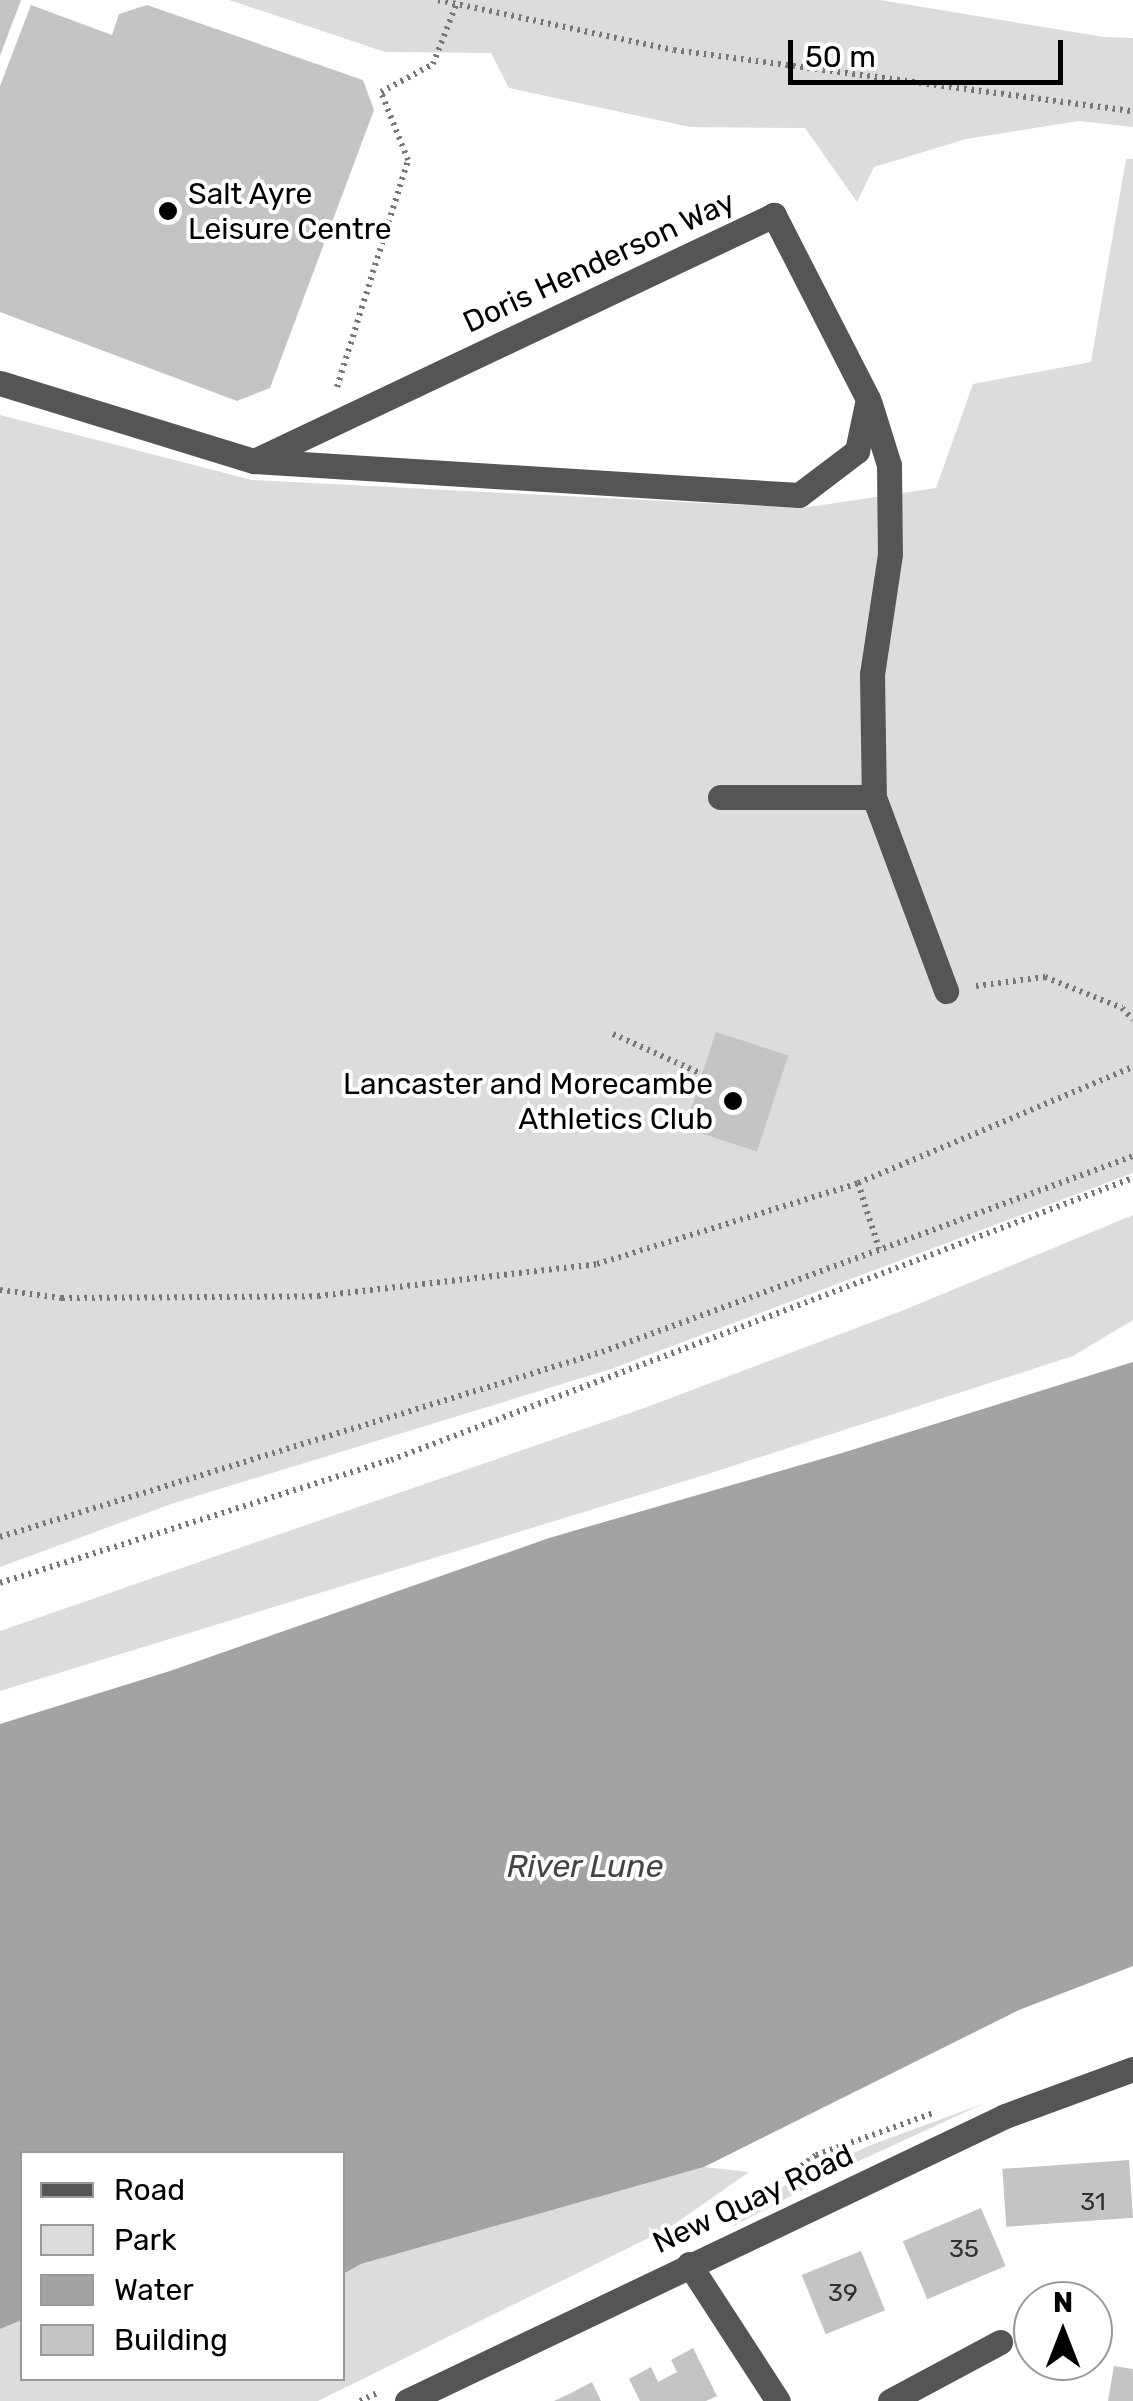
<!DOCTYPE html>
<style>
body{margin:0}
#map{position:relative;width:1133px;height:2401px;overflow:hidden;background:#fff;font-family:Rubik,sans-serif}
div>[style]{position:absolute}
.green>*{inset:0;background:#dcdcdc}
.water>*{inset:0;background:#a3a3a3}
.building>*{inset:0;background:#c4c4c4;transform-origin:0 0}
.path>*{height:6px;margin-top:-3px;transform-origin:0;background:repeating-linear-gradient(90deg,#777 0 2.5px,transparent 0 7.5px)}
.minor>*{height:25px;margin:-12.5px;padding:0 12.5px;transform-origin:12.5px;border-radius:12.5px;background:#555}
.dots>*{width:28px;height:28px;translate:-50% -50%;box-sizing:border-box;border:5px solid #fff;border-radius:50%}
span{translate:-50% -50%;white-space:nowrap;text-align:center;line-height:1.15;-webkit-text-stroke:8px #fff;paint-order:stroke}
.number-label{font-size:25px;color:#313131}
.number-label span{-webkit-text-stroke-width:0}
.poi-label{font-size:30px;color:#000}
.left{translate:0 -50%;text-align:left}
.right{translate:-100% -50%;text-align:right}
.street-label{font-size:30px;color:#000}
.water-label{font-size:32px;color:#444;font-style:italic}
.legend{position:absolute;left:20px;top:2151px;width:325px;height:230px;box-sizing:border-box;background:#fff;border:2px solid #999;margin:0;padding:12px 18px;list-style:none;font-size:30px;color:#000}
.legend li{display:flex;align-items:center;gap:20px;height:50px}
.legend b{width:50px;border:2px solid #999}
.north{position:absolute;left:1013px;top:2281px;width:100px;height:100px;box-sizing:border-box;background:#fff;border:2px solid #999;border-radius:50%;rotate:0deg;font-size:28px;font-weight:700;line-height:40px;text-align:center;color:#000}
.north::after{content:'';display:block;margin:auto;width:35px;height:45px;background:#000;clip-path:polygon(50% 0,100% 100%,50% 72%,0 100%)}
.scale{position:absolute;left:788px;top:40px;width:275px;height:45px;box-sizing:border-box;border:5px solid #000;border-top:0;padding-left:12px;font-size:30px;line-height:35px;white-space:nowrap;color:#000;-webkit-text-stroke:8px #fff;paint-order:stroke}
</style>
<div id="map">
<div class="green">
<div style="clip-path:polygon(229px 0,880px 0,1104px 37px,1133px 38px,1133px 127px,1079px 121px,966px 139px,874px 167px,857px 202px,805px 128px,690px 127px,509px 88px,491px 53px,385px 52px)"></div>
<div style="clip-path:polygon(1126px 159px,1133px 159px,1133px 1173px,611px 1369px,174px 1503px,0 1567px,0 415px,252px 480px,802px 508px,936px 488px,973px 384px,1091px 362px)"></div>
<div style="clip-path:polygon(1133px 1215px,1133px 1320px,1073px 1356px,711px 1473px,0 1691px,0 1631px,647px 1407px,904px 1310px)"></div>
<div style="clip-path:polygon(985px 2103px,846px 2167px,730px 2228px,789px 2182px,871px 2145px)"></div>
<div style="clip-path:polygon(704px 2167px,749px 2172px,669px 2228px,318px 2401px,0 2401px,0 2329px,22px 2320px,22px 2378px,342px 2378px,343px 2274px,361px 2264px)"></div>
</div>
<div class="water">
<div style="clip-path:polygon(1133px 1362px,1133px 1966px,1019px 2010px,704px 2167px,361px 2264px,343px 2274px,342px 2154px,22px 2154px,22px 2320px,0 2329px,0 1724px,170px 1671px,549px 1538px,842px 1453px)"></div>
</div>
<div class="building">
<div style="clip-path:polygon(0 0,21px 0,0 56px)"></div>
<div style="clip-path:polygon(31px 5px,112px 35px,119px 14px,147px 5px,363px 80px,374px 110px,270px 388px,237px 401px,0 312px,0 86px)"></div>
<div style="left:716px;top:1032px;width:76px;height:101px;rotate:18deg"></div>
<div style="left:1129px;top:2160px;width:58px;height:127px;rotate:86deg"></div>
<div style="left:981px;top:2208px;width:63px;height:85px;rotate:67deg"></div>
<div style="left:861px;top:2251px;width:64px;height:64px;rotate:68deg"></div>
<div style="clip-path:polygon(693px 2348px,717px 2396px,706px 2401px,640px 2401px,629px 2379px,651px 2367px,658px 2382px,677px 2372px,671px 2360px)"></div>
<div style="clip-path:polygon(1114px 2366px,1133px 2369px,1133px 2401px,1108px 2401px)"></div>
<div style="clip-path:polygon(592px 2382px,601px 2401px,554px 2401px,571px 2393px)"></div>
</div>
<div class="path">
<div style="left:438px;top:0;width:241px;rotate:12deg"></div>
<div style="left:674px;top:50px;width:463px;rotate:7.6deg"></div>
<div style="left:337px;top:387px;width:238px;rotate:-72.6deg"></div>
<div style="left:408px;top:160px;width:73px;rotate:-111.7deg"></div>
<div style="left:381px;top:92px;width:59px;rotate:-28.3deg"></div>
<div style="left:433px;top:64px;width:63px;rotate:-68.7deg"></div>
<div style="left:976px;top:986px;width:70px;rotate:-7.4deg"></div>
<div style="left:1045px;top:977px;width:83px;rotate:21.9deg"></div>
<div style="left:1122px;top:1008px;width:16px;rotate:47deg"></div>
<div style="left:613px;top:1034px;width:98px;rotate:24.2deg"></div>
<div style="left:858px;top:1183px;width:69px;rotate:72.3deg"></div>
<div style="left:0;top:1290px;width:63px;rotate:7.4deg"></div>
<div style="left:62px;top:1298px;width:256px;rotate:-0.4deg"></div>
<div style="left:318px;top:1296px;width:281px;rotate:-6.5deg"></div>
<div style="left:597px;top:1264px;width:273px;rotate:-17.2deg"></div>
<div style="left:858px;top:1183px;width:298px;rotate:-22.9deg"></div>
<div style="left:0;top:1537px;width:630px;rotate:-17.08deg"></div>
<div style="left:602px;top:1352px;width:566px;rotate:-20.26deg"></div>
<div style="left:0;top:1583px;width:410px;rotate:-17.5deg"></div>
<div style="left:391px;top:1460px;width:794px;rotate:-20.81deg"></div>
<div style="left:766px;top:2193px;width:63px;rotate:-37.2deg"></div>
<div style="left:816px;top:2155px;width:124px;rotate:-19.7deg"></div>
<div style="left:360px;top:2401px;width:19px;rotate:-25deg"></div>
</div>
<div class="minor">
<div style="left:0;top:383px;width:266px;rotate:17.1deg"></div>
<div style="left:254px;top:461px;width:546px;rotate:3.57deg"></div>
<div style="left:799px;top:495px;width:73px;rotate:-37.2deg"></div>
<div style="left:857px;top:451px;width:53px;rotate:-78.1deg"></div>
<div style="left:868px;top:399px;width:207px;rotate:-117.1deg"></div>
<div style="left:774px;top:215px;width:575px;rotate:154.68deg"></div>
<div style="left:870px;top:404px;width:64px;rotate:72.7deg"></div>
<div style="left:889px;top:465px;width:89px;rotate:89.4deg"></div>
<div style="left:890px;top:554px;width:122px;rotate:98.5deg"></div>
<div style="left:872px;top:675px;width:122px;rotate:89.1deg"></div>
<div style="left:874px;top:797px;width:207px;rotate:69.6deg"></div>
<div style="left:720px;top:797px;width:154px"></div>
<div style="left:689px;top:2264px;width:163px;rotate:57deg"></div>
<div style="left:407px;top:2401px;width:662px;rotate:-25.48deg"></div>
<div style="left:1005px;top:2116px;width:136px;rotate:-20.2deg"></div>
<div style="left:890px;top:2401px;width:125px;rotate:-28.2deg"></div>
</div>
<div class="dots">
<div style="left:168px;top:211px;background:#000"></div>
<div style="left:733px;top:1101px;background:#000"></div>
</div>
<div class="number-label">
<span style="left:1093px;top:2202px">31</span>
<span style="left:964px;top:2249px">35</span>
<span style="left:843px;top:2293px">39</span>
</div>
<div class="poi-label">
<span class="left" style="left:188px;top:211px">Salt Ayre<br>Leisure Centre</span>
<span class="right" style="left:713px;top:1101px">Lancaster and Morecambe<br>Athletics Club</span>
</div>
<div class="street-label">
<span style="left:599px;top:262px;rotate:-25deg">Doris Henderson Way</span>
<span style="left:753px;top:2199px;rotate:-25deg">New Quay Road</span>
</div>
<div class="water-label">
<span style="left:585px;top:1866px">River Lune</span>
</div>
<ul class="legend">
<li><b style="height:12px;background:#555"></b>Road</li>
<li><b style="height:28px;background:#dcdcdc"></b>Park</li>
<li><b style="height:28px;background:#a3a3a3"></b>Water</li>
<li><b style="height:28px;background:#c4c4c4"></b>Building</li>
</ul>
<div class="north">N</div>
<div class="scale">50 m</div>
</div>
